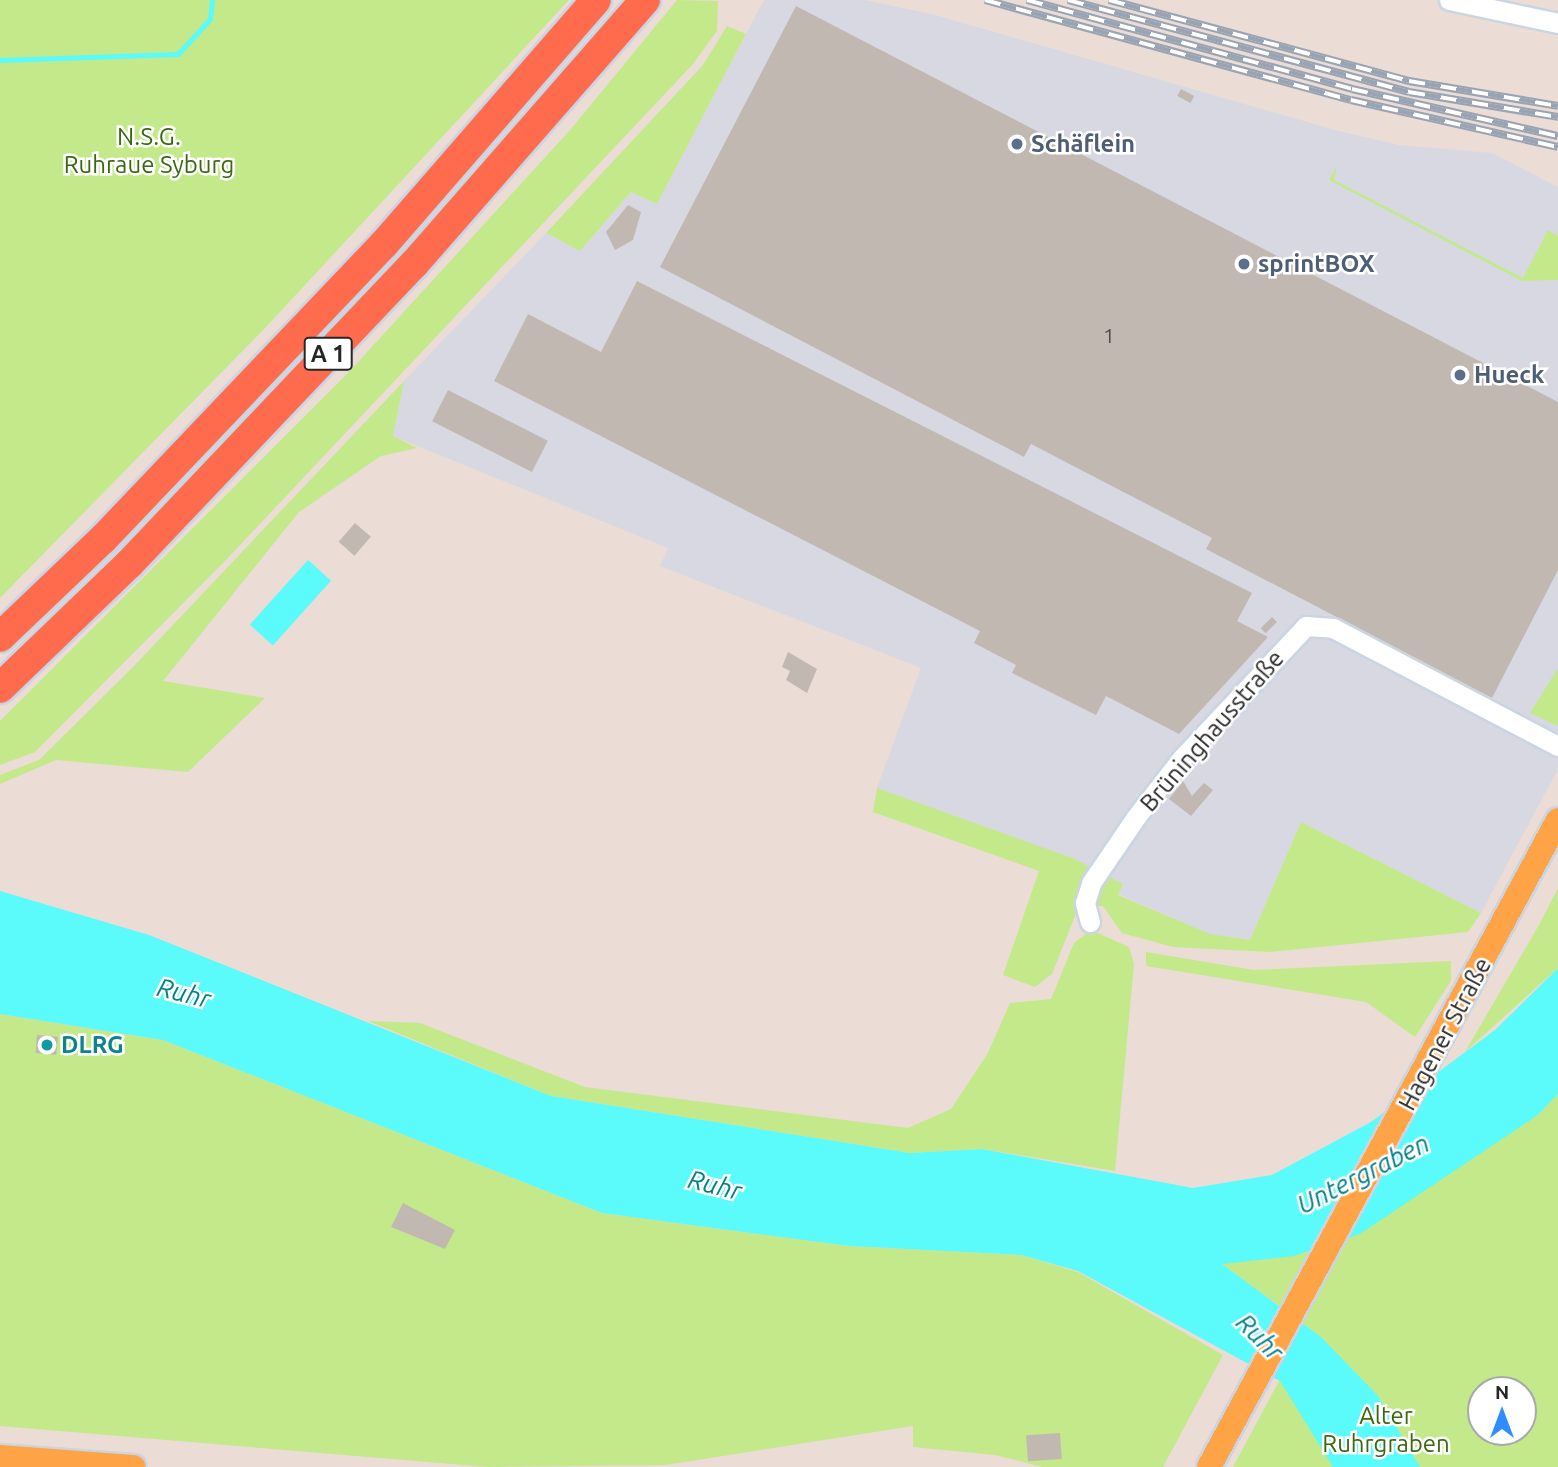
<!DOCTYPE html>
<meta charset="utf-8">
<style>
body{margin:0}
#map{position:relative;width:1558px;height:1467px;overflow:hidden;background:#ebdcd5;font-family:Ubuntu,sans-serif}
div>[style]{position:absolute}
.industrial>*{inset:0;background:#d8d8e2}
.green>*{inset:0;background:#c4e98b}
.water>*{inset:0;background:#5bfafb;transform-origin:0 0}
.stream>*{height:5px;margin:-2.5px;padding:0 2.5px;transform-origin:2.5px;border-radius:2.5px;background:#5bfafb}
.building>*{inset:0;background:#c2b8b2;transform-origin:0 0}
.roads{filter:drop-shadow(2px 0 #cbd5e2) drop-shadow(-2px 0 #cbd5e2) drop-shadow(0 2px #cbd5e2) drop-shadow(0 -2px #cbd5e2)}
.minor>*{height:19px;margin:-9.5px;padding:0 9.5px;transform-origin:9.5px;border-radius:9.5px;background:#fff}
.major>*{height:24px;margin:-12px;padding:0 12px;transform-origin:12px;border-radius:12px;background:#ffa347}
.highway>*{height:30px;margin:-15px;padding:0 15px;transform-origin:15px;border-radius:15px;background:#ff6b4d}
.rail>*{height:8px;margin-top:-4px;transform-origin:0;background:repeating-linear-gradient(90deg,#fff 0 16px,#98a3b3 0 32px);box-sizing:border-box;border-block:2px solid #98a3b3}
.dots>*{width:19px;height:19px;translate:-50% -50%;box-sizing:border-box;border:4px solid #fff;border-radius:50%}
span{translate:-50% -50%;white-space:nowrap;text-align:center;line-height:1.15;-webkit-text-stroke:5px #fff;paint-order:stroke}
.number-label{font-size:21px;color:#4d4a49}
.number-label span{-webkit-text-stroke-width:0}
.shield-label span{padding:2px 5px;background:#fff;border:2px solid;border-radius:5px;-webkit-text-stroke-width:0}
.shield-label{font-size:23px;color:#262626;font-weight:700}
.park-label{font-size:24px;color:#3a6811}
.service-label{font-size:24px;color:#4e5e75;font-weight:700}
.left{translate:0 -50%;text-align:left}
.street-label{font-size:24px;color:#262626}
.culture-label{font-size:24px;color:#0d838f;font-weight:700}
.water-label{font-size:26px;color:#03808b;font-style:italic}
.north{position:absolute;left:1467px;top:1376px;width:70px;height:70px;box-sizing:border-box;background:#fff;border:2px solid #a8a8a8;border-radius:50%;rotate:0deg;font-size:19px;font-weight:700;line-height:28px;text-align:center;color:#262626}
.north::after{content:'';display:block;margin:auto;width:24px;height:32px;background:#2f8dff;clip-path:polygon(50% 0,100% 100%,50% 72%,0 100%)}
</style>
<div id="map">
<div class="industrial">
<div style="clip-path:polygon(764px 0,865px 0,935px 15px,1335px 130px,1398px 145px,1492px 153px,1558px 187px,1558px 769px,1481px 913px,1301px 822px,1250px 940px,1209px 934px,1118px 894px,1123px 884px,1075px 860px,877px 788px,921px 668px,660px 566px,668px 548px,393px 436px,404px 381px,546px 233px,580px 251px,631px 192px,657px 204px)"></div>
</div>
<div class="green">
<div style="clip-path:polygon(0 0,569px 0,266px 327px,0 598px)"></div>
<div style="clip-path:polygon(677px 0,718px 1px,717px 31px,693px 64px,225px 561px,35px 752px,0 765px,0 721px,348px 373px,571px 129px)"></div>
<div style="clip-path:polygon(727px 26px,746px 34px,657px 204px,631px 192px,580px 251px,546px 233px,703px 65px)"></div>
<div style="clip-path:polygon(1337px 165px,1334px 180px,1523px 278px,1548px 230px,1558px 236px,1558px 280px,1522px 281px,1329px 180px)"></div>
<div style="clip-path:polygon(404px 381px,393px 436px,417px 448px,381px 456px,299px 512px,163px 681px,265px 698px,188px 772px,56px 760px,0 784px,0 775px,39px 760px,135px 665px)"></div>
<div style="clip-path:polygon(1558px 668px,1558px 726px,1530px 713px)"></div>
<div style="clip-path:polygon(877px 788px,1075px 859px,1123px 884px,1118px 895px,1210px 934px,1250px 940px,1301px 822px,1481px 913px,1468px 932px,1270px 952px,1173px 947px,1122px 933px,1103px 906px,1079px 906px,1052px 974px,1035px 987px,1003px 975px,1039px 871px,873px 812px)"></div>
<div style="clip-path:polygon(1558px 888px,1558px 968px,1465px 1052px,1539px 925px)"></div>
<div style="clip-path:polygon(1091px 930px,1129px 947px,1134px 964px,1115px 1171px,982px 1149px,910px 1153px,551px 1096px,368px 1021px,420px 1023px,585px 1087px,908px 1128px,951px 1109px,988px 1053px,1010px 1003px,1051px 999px,1074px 943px)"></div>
<div style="clip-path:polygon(1146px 952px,1254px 970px,1451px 961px,1451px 981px,1415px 1037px,1366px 1002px,1146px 966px)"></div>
<div style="clip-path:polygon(0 1014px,163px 1040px,602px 1213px,849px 1246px,1021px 1255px,1078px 1272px,1223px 1355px,1163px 1467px,1042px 1467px,995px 1455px,913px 1447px,913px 1426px,666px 1465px,487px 1467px,0 1426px)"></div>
<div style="clip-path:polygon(evenodd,1558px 1094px,1558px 1467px,1233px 1467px,1308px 1327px,1222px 1264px,1538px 1115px,1558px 1094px,1481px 1390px,1523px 1390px,1523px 1432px,1481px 1432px,1481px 1390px)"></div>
</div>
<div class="water">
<div style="left:308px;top:560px;width:31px;height:87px;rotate:42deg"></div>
<div style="clip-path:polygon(0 891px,149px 935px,551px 1096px,910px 1153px,982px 1149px,1193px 1188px,1272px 1175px,1371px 1122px,1495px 1030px,1558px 968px,1558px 1094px,1538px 1115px,1360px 1234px,1294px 1256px,1222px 1264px,1321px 1337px,1378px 1396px,1420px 1467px,1333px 1467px,1280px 1381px,1078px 1271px,1021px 1255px,849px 1246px,602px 1213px,163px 1040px,0 1014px)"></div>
</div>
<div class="stream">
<div style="left:0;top:60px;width:178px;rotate:-1.9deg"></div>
<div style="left:178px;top:54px;width:47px;rotate:-47.6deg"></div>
<div style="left:210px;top:19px;width:19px;rotate:-84deg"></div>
</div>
<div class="building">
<div style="clip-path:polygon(796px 6px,1558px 402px,1558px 570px,1492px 698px,1206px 549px,1212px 538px,1031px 444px,1024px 457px,660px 267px)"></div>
<div style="left:1181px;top:89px;width:15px;height:8px;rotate:28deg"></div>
<div style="clip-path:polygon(628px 205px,641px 212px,633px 240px,615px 250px,606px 232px)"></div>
<div style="clip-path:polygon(637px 281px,1252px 593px,1237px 621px,1268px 637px,1179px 734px,1106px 696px,1096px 715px,1012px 673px,1016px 665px,974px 643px,980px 631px,494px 381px,528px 314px,601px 352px)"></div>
<div style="left:448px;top:390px;width:112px;height:35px;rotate:27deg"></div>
<div style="left:355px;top:523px;width:21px;height:25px;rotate:41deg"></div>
<div style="left:1272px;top:617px;width:7px;height:16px;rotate:45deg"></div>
<div style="clip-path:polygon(788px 652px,817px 669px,807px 693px,786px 680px,790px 671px,782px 667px)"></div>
<div style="clip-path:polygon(1183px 781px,1192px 796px,1204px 783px,1213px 790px,1191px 816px,1169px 799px)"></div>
<div style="left:37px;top:1035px;width:21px;height:18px;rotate:5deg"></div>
<div style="clip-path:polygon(403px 1203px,455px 1230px,445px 1249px,391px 1227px)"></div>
<div style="left:1060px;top:1433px;width:26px;height:34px;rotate:86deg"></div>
</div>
<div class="roads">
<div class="minor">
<div style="left:1449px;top:0;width:111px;rotate:11.9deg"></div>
<div style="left:1090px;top:922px;width:20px;rotate:-105deg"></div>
<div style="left:1085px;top:903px;width:21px;rotate:-73deg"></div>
<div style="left:1091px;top:883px;width:80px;rotate:-55.7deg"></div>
<div style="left:1136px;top:817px;width:75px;rotate:-52.1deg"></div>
<div style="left:1182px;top:758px;width:181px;rotate:-46.8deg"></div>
<div style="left:1306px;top:626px;width:27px;rotate:4deg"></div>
<div style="left:1333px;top:628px;width:254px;rotate:27.7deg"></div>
</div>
<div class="major">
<div style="left:0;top:1457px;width:134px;rotate:4.3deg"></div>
<div style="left:1209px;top:1467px;width:735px;rotate:-61.66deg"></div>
</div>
<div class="highway">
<div style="left:0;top:637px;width:142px;rotate:-43.6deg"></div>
<div style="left:103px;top:539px;width:407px;rotate:-46.4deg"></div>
<div style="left:384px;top:244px;width:323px;rotate:-49deg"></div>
<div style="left:0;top:688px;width:179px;rotate:-43.9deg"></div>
<div style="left:129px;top:564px;width:414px;rotate:-46.5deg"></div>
<div style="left:414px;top:264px;width:351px;rotate:-48.8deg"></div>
</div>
</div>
<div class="rail">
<div style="left:985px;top:0;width:379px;rotate:15.3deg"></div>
<div style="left:1351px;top:100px;width:212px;rotate:12.8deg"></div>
<div style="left:1027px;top:0;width:337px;rotate:15.3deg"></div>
<div style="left:1352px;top:89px;width:211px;rotate:12.9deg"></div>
<div style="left:1068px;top:0;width:353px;rotate:15.1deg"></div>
<div style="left:1409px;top:92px;width:151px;rotate:9.5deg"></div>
<div style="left:1109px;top:0;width:311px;rotate:15.1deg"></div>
<div style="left:1409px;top:81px;width:151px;rotate:9.5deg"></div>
</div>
<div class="dots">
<div style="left:1017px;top:144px;background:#5c6f8a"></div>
<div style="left:1244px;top:264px;background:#5c6f8a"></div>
<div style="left:1460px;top:375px;background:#5c6f8a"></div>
<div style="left:47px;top:1045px;background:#0f9aa8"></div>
</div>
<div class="number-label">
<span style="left:1109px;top:335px">1</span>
</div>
<div class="shield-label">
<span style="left:328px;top:354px">A 1</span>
</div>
<div class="park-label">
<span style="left:149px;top:151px">N.S.G.<br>Ruhraue Syburg</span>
<span style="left:1386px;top:1430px">Alter<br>Ruhrgraben</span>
</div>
<div class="service-label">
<span class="left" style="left:1031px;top:144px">Schäflein</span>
<span class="left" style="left:1258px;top:264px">sprintBOX</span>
<span class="left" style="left:1474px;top:375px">Hueck</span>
</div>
<div class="street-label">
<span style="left:1212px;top:731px;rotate:-49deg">Brüninghausstraße</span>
<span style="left:1445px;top:1034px;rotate:-62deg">Hagener Straße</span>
</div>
<div class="culture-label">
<span class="left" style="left:61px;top:1045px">DLRG</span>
</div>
<div class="water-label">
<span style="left:184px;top:993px;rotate:14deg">Ruhr</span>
<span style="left:1363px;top:1174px;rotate:-27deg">Untergraben</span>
<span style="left:715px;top:1185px;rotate:14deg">Ruhr</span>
<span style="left:1260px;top:1337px;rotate:45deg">Ruhr</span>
</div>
<div class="north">N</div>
</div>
